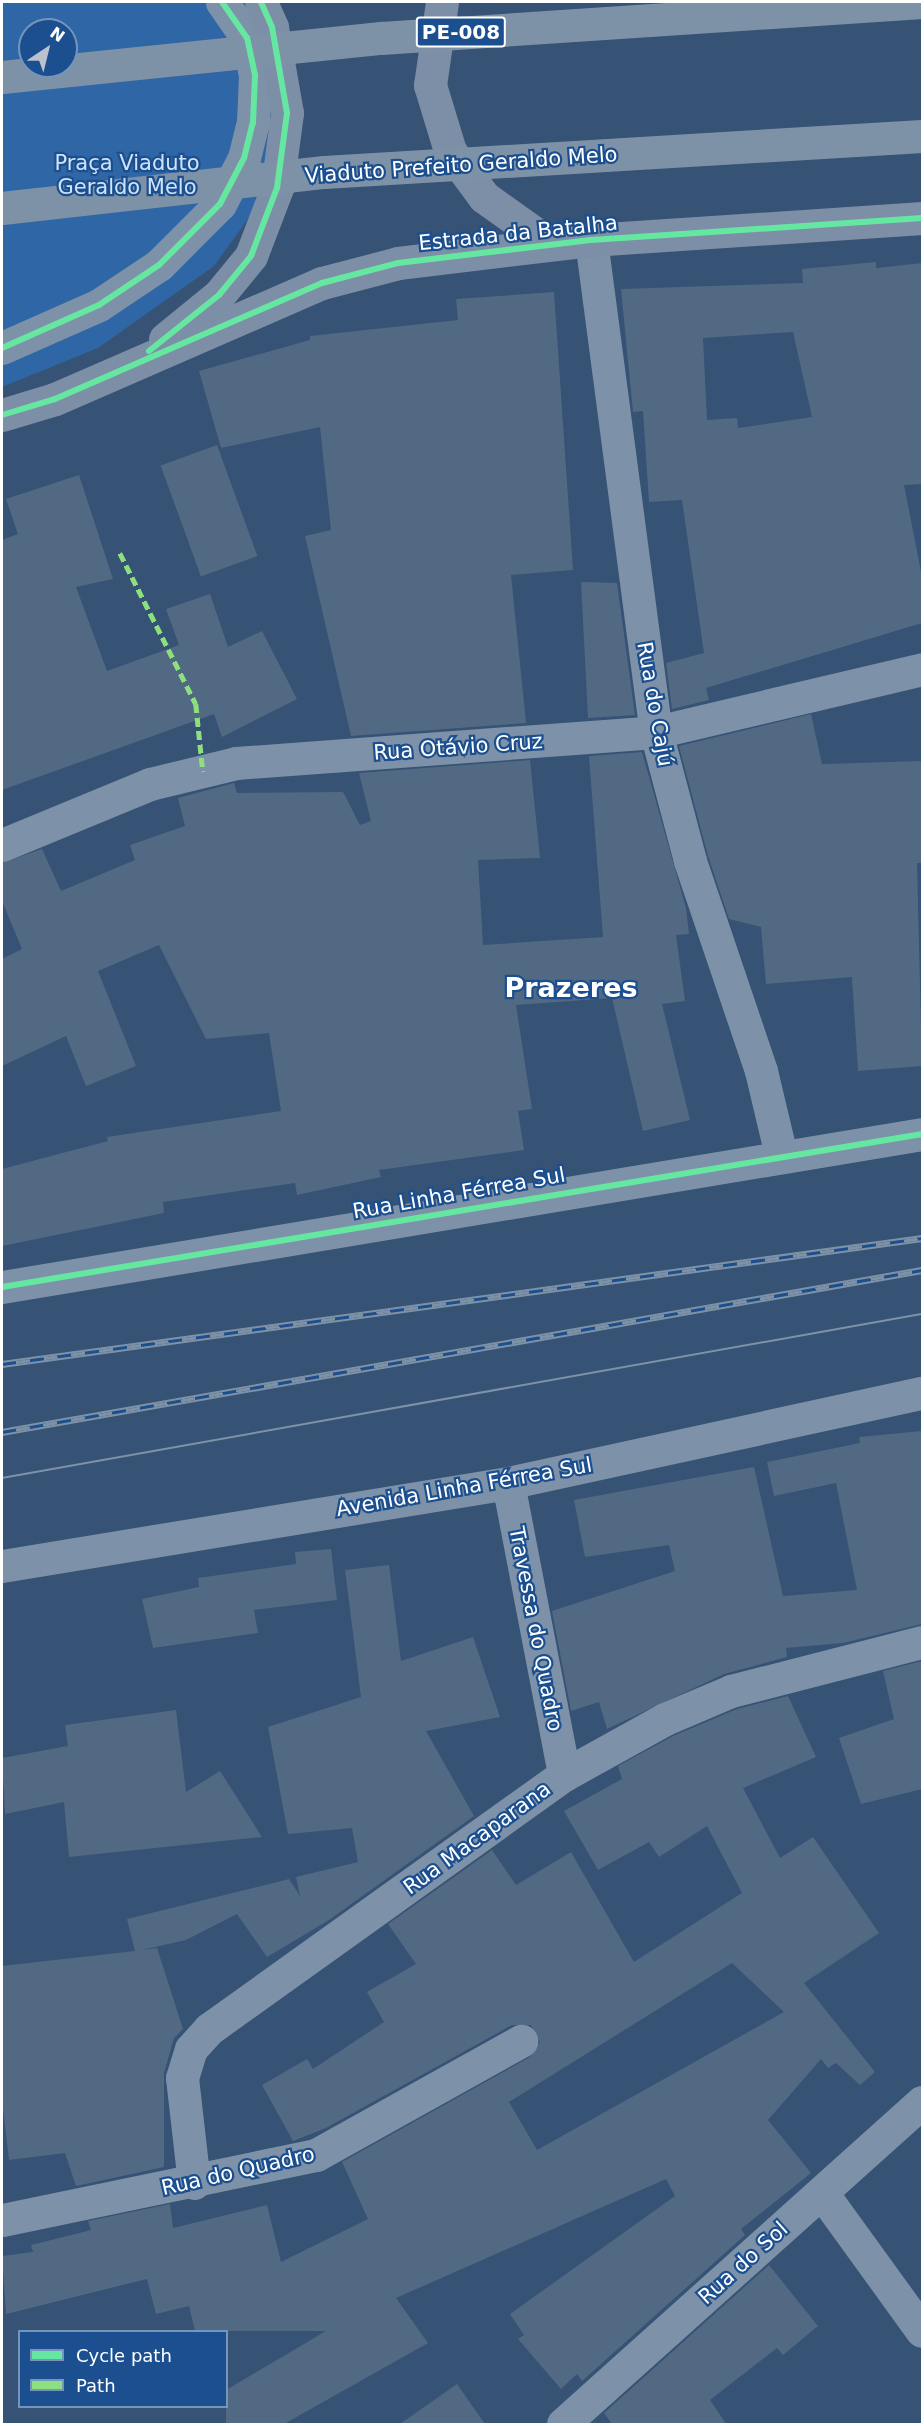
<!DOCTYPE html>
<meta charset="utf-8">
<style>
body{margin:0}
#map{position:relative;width:924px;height:2426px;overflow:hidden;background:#365274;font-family:"DejaVu Sans",sans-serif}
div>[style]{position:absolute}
.green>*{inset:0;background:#2f66a5}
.building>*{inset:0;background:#526984;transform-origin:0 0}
.minor>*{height:33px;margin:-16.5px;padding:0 16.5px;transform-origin:16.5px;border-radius:16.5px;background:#7d92a8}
.major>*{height:33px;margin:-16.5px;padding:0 16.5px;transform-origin:16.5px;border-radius:16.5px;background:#7d8ea7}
.tram>*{height:1.5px;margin:-0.75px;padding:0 0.75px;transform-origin:0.75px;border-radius:0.75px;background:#7e92a7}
.rail>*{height:7px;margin-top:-3.5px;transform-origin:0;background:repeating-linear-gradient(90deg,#1b4f8f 0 14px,#7e92a7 0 28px);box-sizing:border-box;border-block:2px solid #7e92a7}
.highway-bridge>*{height:33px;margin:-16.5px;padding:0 16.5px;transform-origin:16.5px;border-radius:16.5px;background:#7e92a7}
.quiet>*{height:4.5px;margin-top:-2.25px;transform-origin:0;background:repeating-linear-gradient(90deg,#8de07e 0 9px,transparent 0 13.5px)}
.cycleway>*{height:6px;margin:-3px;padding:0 3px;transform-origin:3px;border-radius:3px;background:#66e7a1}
span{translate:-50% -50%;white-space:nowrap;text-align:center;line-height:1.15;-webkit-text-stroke:4.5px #1b4f8f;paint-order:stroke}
.shield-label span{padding:2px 4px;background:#1b4f8f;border:2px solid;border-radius:4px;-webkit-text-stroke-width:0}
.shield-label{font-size:20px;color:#fff;font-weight:700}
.park-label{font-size:21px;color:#cfe3fa}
.street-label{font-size:21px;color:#fff}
.district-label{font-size:27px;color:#fff;font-weight:700}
.frame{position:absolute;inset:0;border:3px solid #fff;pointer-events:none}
.legend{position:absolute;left:18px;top:2330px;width:210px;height:78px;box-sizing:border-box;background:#1b4f8f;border:2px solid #7695bc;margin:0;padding:8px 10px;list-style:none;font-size:18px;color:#fff}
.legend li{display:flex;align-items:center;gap:12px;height:30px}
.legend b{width:30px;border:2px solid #7695bc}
.north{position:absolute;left:18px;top:18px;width:60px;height:60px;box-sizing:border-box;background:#1b4f8f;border:2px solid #7695bc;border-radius:50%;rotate:35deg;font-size:16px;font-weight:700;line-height:24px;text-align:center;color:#fff}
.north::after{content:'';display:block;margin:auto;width:21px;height:27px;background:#b9c2ce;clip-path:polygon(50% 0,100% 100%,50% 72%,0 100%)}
</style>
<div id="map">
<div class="green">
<div style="clip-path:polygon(evenodd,2px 2px,255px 2px,273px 93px,265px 168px,251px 215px,214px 266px,98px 348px,2px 387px,2px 2px,30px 30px,66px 30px,66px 66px,30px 66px,30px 30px)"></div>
</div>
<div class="building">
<div style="clip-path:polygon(evenodd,876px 262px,876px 268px,922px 263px,922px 484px,904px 485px,922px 577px,922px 623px,706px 688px,709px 700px,672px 709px,666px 663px,704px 653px,682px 500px,649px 502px,643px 411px,633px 412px,621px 289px,803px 283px,802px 269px,876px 262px,793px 332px,812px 417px,738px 428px,737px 418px,707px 420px,703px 338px,793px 332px)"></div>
<div style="clip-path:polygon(554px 292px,573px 570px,511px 575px,526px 723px,351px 736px,305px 536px,331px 530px,320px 427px,221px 448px,199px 371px,310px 340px,310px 336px,458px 320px,456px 299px)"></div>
<div style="left:217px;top:445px;width:118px;height:60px;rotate:70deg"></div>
<div style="clip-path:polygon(79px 475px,113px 579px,76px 587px,107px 671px,179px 645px,166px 609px,210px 594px,228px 647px,262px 631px,297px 699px,222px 737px,214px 714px,2px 790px,2px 540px,18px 534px,6px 499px)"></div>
<div style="clip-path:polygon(581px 582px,617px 583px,635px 715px,588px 718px)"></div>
<div style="clip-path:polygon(811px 714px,822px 764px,922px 761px,922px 863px,917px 863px,922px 1066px,858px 1071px,852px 977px,766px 984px,761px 927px,729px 919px,708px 856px,679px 746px)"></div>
<div style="clip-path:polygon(642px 752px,686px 908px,689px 934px,676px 935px,685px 1001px,662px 1004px,690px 1120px,643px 1131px,612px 998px,516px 1005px,532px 1109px,518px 1111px,524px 1150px,379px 1170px,381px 1177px,297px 1195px,295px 1183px,163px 1202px,164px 1213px,2px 1246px,2px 1169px,108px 1141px,107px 1137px,281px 1111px,269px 1033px,206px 1039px,159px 945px,98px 971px,136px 1066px,86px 1086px,66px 1036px,2px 1066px,2px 959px,22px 949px,2px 901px,2px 863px,42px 849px,61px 891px,135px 860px,130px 845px,185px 826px,178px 798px,234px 783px,237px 793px,343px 792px,360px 825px,371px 821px,359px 773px,530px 760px,540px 858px,478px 860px,483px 945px,603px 937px,589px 756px)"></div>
<div style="clip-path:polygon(922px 1431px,922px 1624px,843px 1643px,786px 1648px,787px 1657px,724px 1674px,607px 1729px,599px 1702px,571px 1711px,552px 1611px,675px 1571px,669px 1545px,585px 1557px,574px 1500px,754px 1467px,783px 1596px,857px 1590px,836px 1483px,774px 1496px,767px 1462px,860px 1443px,859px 1437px)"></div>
<div style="clip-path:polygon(331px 1549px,337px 1600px,254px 1610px,258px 1633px,153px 1648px,142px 1599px,199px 1587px,198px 1578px,296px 1564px,295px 1552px)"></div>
<div style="clip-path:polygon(389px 1565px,401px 1661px,473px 1637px,500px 1717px,426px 1731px,474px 1816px,329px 1920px,267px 1957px,237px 1914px,186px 1940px,142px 1950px,157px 1948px,183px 2029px,174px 2038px,164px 2073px,164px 2167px,76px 2186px,65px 2153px,9px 2160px,2px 2100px,2px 1966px,135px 1951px,127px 1919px,289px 1879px,300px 1896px,296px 1877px,358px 1862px,352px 1828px,288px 1834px,268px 1727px,361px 1697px,345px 1570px)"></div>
<div style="clip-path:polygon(922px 1661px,922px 1789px,861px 1804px,839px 1738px,894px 1719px,883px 1671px)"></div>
<div style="clip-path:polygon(evenodd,788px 1696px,816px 1757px,743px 1788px,780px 1858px,813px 1837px,879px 1933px,804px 1983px,875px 2072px,860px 2085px,836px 2063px,828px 2068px,821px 2059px,768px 2120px,811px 2173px,741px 2229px,745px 2235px,582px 2381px,577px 2374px,561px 2389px,518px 2339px,524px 2335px,510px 2314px,675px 2196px,666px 2179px,396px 2298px,428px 2343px,284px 2424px,226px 2424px,226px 2390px,326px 2331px,195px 2331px,189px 2306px,156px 2314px,147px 2279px,6px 2314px,2px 2256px,33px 2252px,31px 2245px,91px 2230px,88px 2221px,170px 2204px,173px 2228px,267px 2205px,281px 2262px,368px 2219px,342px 2162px,530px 2057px,540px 2042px,531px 2025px,512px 2025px,326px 2128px,293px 2141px,262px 2085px,307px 2059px,313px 2069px,384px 2022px,367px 1992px,416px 1964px,388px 1924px,492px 1850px,516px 1885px,571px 1852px,634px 1962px,742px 1893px,707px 1826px,659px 1857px,649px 1842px,598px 1870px,564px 1811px,622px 1779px,618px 1766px,673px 1736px,737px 1709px,788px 1696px,732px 1963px,784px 2012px,537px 2150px,509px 2102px,732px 1963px)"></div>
<div style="clip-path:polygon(176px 1710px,186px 1792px,220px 1771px,262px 1837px,69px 1857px,64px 1802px,5px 1814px,2px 1758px,68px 1746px,65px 1725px)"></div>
<div style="clip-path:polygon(769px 2265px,818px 2326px,783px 2355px,777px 2348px,710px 2400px,726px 2424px,612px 2424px,604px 2413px)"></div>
<div style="clip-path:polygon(457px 2384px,485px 2424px,400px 2424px)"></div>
</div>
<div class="minor">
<div style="left:591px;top:240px;width:496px;rotate:82.5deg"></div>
<div style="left:656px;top:732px;width:133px;rotate:75.2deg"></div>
<div style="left:690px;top:861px;width:222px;rotate:71.3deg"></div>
<div style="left:761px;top:1071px;width:86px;rotate:76.6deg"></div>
<div style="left:2px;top:348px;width:106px;rotate:-23.9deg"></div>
<div style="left:99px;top:305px;width:72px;rotate:-33.7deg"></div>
<div style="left:159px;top:265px;width:86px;rotate:-45deg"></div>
<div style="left:220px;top:204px;width:52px;rotate:-62.4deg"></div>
<div style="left:244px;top:158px;width:36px;rotate:-76deg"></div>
<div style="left:253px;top:123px;width:48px;rotate:-87.6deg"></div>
<div style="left:255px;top:75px;width:38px;rotate:-102deg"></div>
<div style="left:247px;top:38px;width:44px;rotate:-124.8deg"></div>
<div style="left:2px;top:845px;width:160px;rotate:-22.4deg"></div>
<div style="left:150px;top:784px;width:89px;rotate:-13.7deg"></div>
<div style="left:236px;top:763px;width:421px;rotate:-4.2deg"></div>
<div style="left:656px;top:732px;width:273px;rotate:-13.3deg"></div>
<div style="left:2px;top:1287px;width:933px;rotate:-9.44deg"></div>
<div style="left:508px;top:1483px;width:297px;rotate:79.1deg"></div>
<div style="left:2px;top:1566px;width:513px;rotate:-9.32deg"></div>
<div style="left:508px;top:1483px;width:424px;rotate:-12.3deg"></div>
<div style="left:194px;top:2183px;width:106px;rotate:-96.5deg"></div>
<div style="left:182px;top:2078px;width:30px;rotate:-73deg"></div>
<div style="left:191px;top:2049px;width:27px;rotate:-48deg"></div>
<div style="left:209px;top:2029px;width:437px;rotate:-35.6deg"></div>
<div style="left:564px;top:1775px;width:115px;rotate:-29deg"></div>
<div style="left:665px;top:1719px;width:72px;rotate:-23deg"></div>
<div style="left:731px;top:1691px;width:197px;rotate:-14.4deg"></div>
<div style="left:822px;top:2193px;width:170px;rotate:54.1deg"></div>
<div style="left:2px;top:2220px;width:321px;rotate:-11.7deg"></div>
<div style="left:316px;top:2155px;width:235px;rotate:-29.1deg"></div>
<div style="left:563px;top:2424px;width:482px;rotate:-41.9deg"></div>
</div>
<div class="major">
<div style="left:442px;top:2px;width:84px;rotate:98.2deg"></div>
<div style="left:430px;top:85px;width:69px;rotate:73.1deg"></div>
<div style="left:450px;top:151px;width:57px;rotate:53.5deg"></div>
<div style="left:484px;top:197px;width:81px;rotate:35.5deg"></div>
<div style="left:165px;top:339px;width:70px;rotate:-39.2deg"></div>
<div style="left:219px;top:295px;width:50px;rotate:-50.6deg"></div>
<div style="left:251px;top:256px;width:73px;rotate:-69.1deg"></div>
<div style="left:277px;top:188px;width:76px;rotate:-82.4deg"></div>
<div style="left:287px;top:113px;width:87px;rotate:-99.9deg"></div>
<div style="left:272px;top:27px;width:27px;rotate:-114deg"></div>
<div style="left:2px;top:415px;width:55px;rotate:-16.8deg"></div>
<div style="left:55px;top:399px;width:291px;rotate:-23.5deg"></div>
<div style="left:322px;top:283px;width:79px;rotate:-14.7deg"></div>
<div style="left:398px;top:263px;width:194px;rotate:-6.8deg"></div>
<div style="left:591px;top:240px;width:332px;rotate:-3.8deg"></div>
</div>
<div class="tram">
<div style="left:2px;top:1478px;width:935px;rotate:-10.11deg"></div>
</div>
<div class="rail">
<div style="left:2px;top:1364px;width:929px;rotate:-7.8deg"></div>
<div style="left:2px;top:1432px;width:934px;rotate:-9.99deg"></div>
</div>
<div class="highway-bridge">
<div style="left:2px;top:77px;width:381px;rotate:-5.9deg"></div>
<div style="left:381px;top:38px;width:542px;rotate:-3.81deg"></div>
<div style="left:2px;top:208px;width:324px;rotate:-6.4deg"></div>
<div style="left:324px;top:172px;width:599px;rotate:-3.45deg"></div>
</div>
<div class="quiet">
<div style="left:120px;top:553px;width:169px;rotate:63.3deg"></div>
<div style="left:196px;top:704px;width:68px;rotate:84.1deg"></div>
</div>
<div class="cycleway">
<div style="left:2px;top:348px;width:106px;rotate:-23.9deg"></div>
<div style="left:99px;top:305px;width:72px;rotate:-33.7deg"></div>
<div style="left:159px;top:265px;width:86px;rotate:-45deg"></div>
<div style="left:220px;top:204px;width:52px;rotate:-62.4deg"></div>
<div style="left:244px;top:158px;width:36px;rotate:-76deg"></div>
<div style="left:253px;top:123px;width:48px;rotate:-87.6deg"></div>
<div style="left:255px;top:75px;width:38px;rotate:-102deg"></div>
<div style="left:247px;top:38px;width:44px;rotate:-124.8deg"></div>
<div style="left:149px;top:351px;width:90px;rotate:-38.7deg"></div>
<div style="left:219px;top:295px;width:50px;rotate:-50.6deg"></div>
<div style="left:251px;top:256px;width:73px;rotate:-69.1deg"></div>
<div style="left:277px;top:188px;width:76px;rotate:-82.4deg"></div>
<div style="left:287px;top:113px;width:87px;rotate:-99.9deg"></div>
<div style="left:272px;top:27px;width:27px;rotate:-114deg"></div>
<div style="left:2px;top:415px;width:55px;rotate:-16.8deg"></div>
<div style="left:55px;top:399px;width:291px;rotate:-23.5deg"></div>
<div style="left:322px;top:283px;width:79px;rotate:-14.7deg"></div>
<div style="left:398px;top:263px;width:194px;rotate:-6.8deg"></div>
<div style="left:591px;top:240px;width:332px;rotate:-3.8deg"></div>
<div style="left:2px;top:1287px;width:933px;rotate:-9.44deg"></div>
</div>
<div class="shield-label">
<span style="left:461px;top:32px">PE-008</span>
</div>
<div class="park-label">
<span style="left:127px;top:175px">Praça Viaduto<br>Geraldo Melo</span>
</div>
<div class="street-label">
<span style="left:461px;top:165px;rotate:-4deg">Viaduto Prefeito Geraldo Melo</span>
<span style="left:518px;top:233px;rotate:-6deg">Estrada da Batalha</span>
<span style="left:655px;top:704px;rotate:80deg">Rua do Cajú</span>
<span style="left:458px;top:747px;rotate:-4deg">Rua Otávio Cruz</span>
<span style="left:459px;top:1193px;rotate:-10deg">Rua Linha Férrea Sul</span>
<span style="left:464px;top:1487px;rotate:-10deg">Avenida Linha Férrea Sul</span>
<span style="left:536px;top:1629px;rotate:79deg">Travessa do Quadro</span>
<span style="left:477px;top:1838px;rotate:-36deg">Rua Macaparana</span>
<span style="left:238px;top:2171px;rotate:-13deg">Rua do Quadro</span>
<span style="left:743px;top:2263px;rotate:-42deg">Rua do Sol</span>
</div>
<div class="district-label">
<span style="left:571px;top:988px">Prazeres</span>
</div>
<div class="frame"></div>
<ul class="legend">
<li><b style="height:8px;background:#66e7a1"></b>Cycle path</li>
<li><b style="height:8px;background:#8de07e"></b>Path</li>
</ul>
<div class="north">N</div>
</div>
